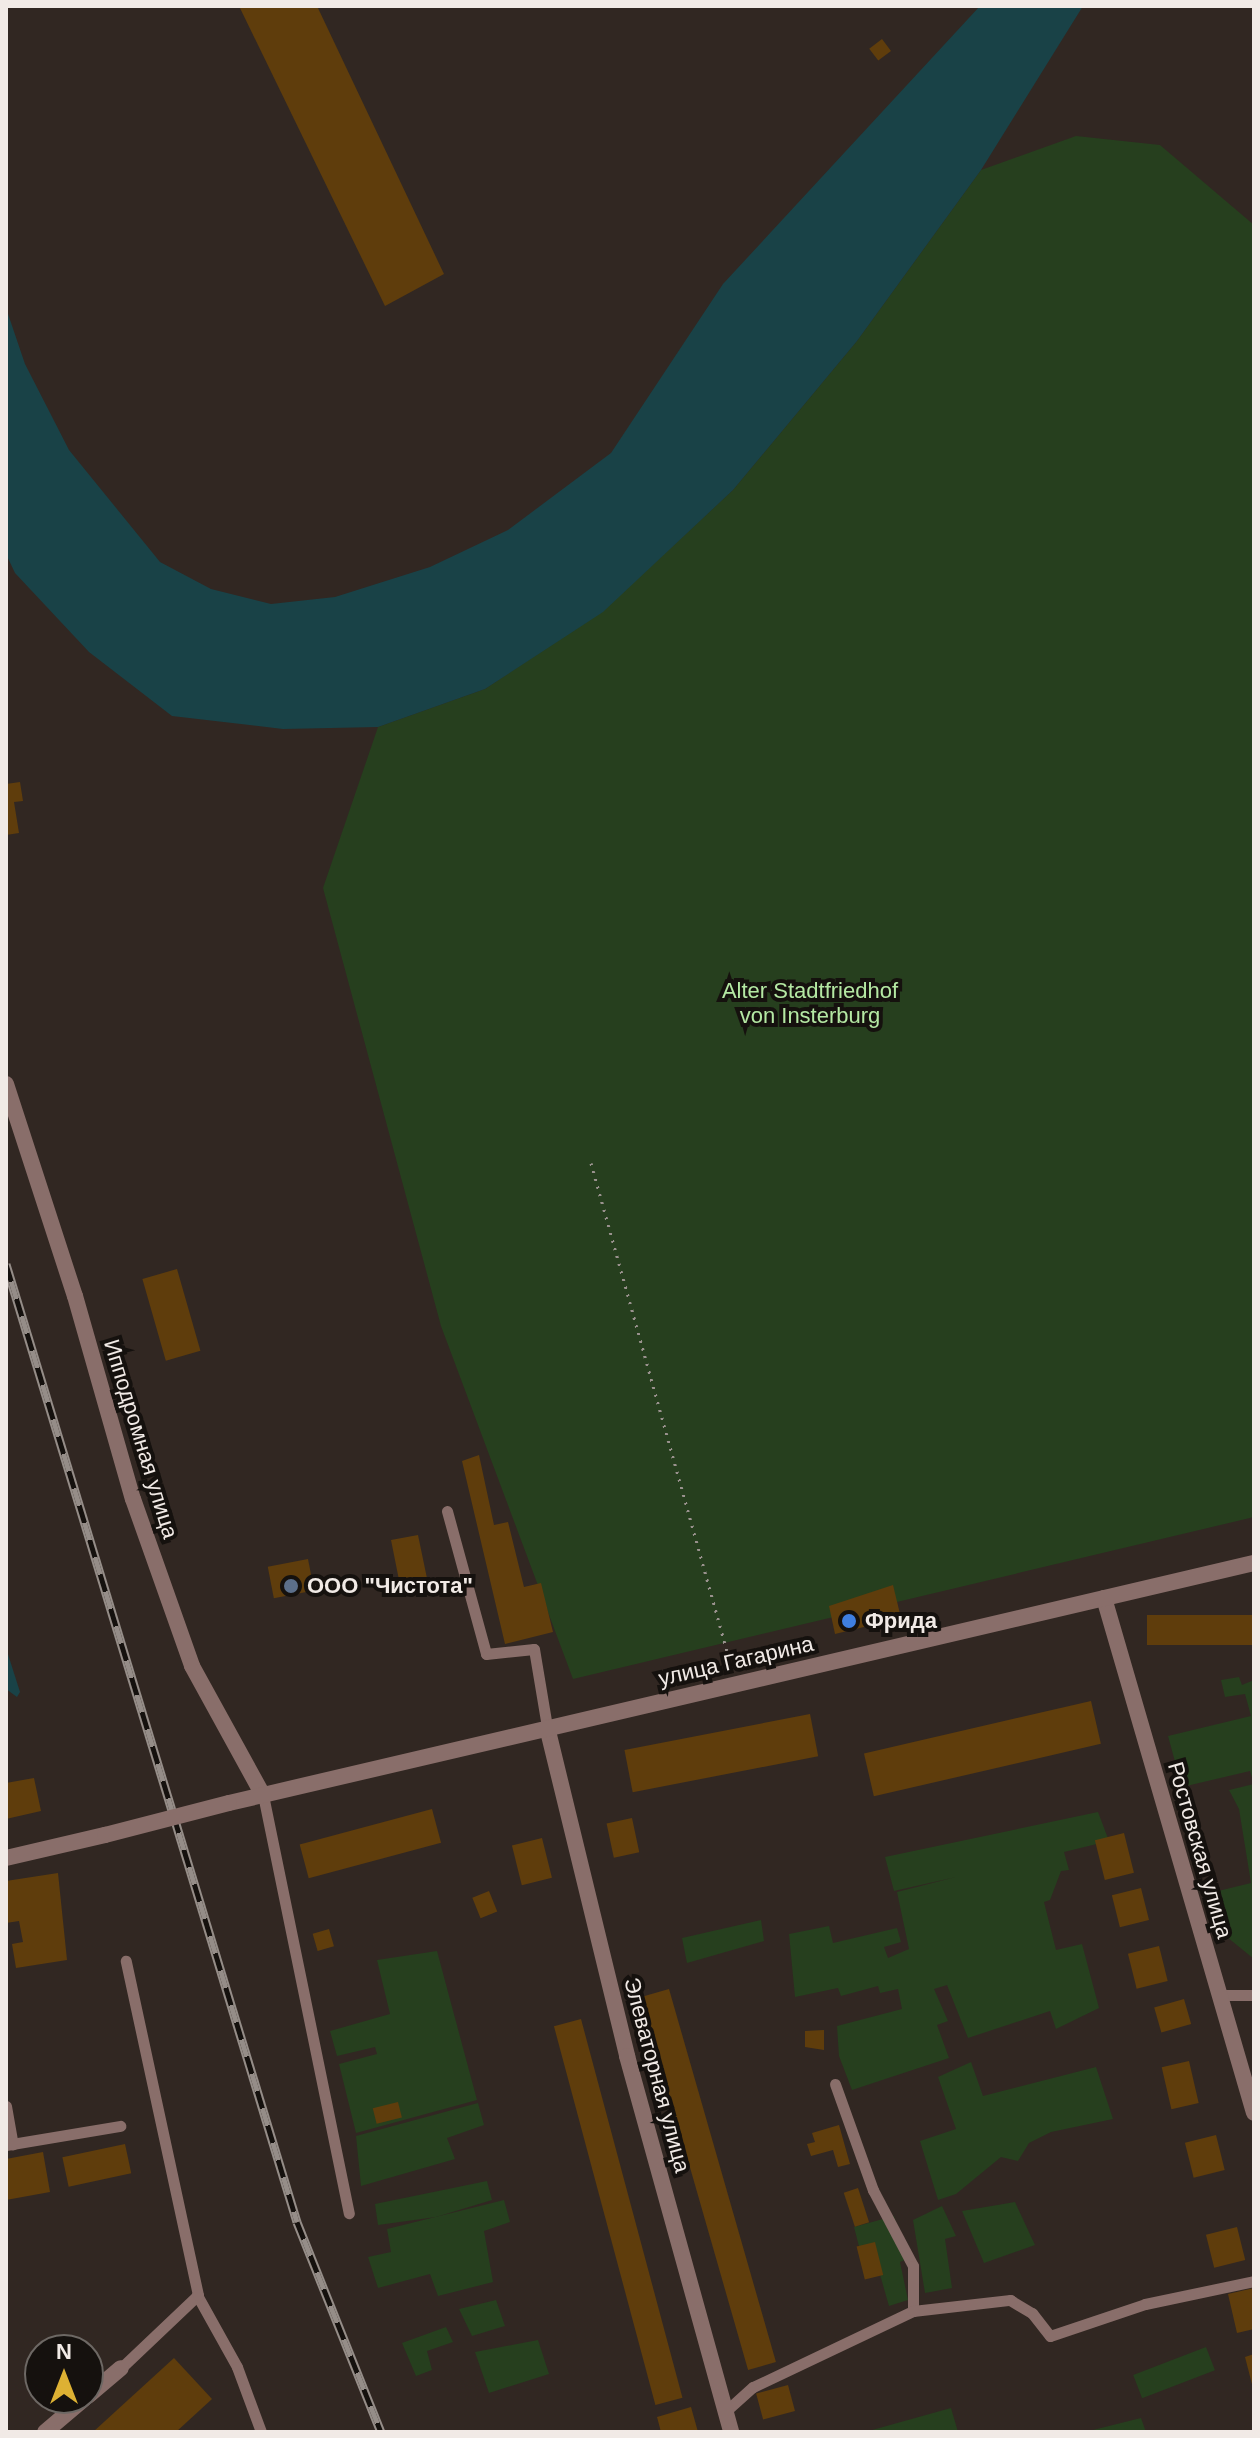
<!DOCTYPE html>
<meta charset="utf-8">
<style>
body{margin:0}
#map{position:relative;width:1260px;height:2438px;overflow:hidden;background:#312722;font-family:Helvetica,sans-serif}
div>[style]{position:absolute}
.green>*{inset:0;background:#263f1e;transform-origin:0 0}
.water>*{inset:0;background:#194247}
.building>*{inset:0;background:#5f3d0c;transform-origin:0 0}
.path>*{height:3px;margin-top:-1.5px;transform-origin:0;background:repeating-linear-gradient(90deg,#9a928e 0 2px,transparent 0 8px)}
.lane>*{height:11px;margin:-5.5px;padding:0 5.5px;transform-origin:5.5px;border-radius:5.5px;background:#896e6a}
.street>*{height:16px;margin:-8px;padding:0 8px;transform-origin:8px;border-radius:8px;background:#896e6a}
.rail>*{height:9px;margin-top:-4.5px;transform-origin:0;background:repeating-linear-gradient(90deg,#15110e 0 18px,#958d88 0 36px);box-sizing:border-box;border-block:2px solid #958d88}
.street-bridge>*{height:16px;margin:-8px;padding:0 8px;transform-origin:8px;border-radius:8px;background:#896e6a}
.dots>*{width:22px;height:22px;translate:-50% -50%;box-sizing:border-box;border:4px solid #15110e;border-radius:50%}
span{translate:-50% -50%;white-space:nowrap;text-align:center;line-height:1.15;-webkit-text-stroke:8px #15110e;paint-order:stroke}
.park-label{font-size:22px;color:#b4e8a3}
.street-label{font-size:22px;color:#f1eae6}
.poi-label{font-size:22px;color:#f1eae6;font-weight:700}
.left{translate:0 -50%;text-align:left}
.frame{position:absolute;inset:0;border:8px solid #f1eae6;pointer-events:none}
.north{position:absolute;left:24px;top:2334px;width:80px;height:80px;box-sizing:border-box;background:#15110e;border:2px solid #6d6864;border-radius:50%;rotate:0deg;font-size:22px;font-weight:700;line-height:32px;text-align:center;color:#f1eae6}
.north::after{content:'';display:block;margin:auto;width:28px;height:36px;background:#ddb133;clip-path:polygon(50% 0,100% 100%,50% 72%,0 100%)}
</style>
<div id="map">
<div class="green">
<div style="clip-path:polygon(1076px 136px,1160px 145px,1254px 225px,1254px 1517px,573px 1679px,441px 1326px,323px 888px,378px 727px,485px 689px,603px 611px,733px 490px,857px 341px,981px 170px)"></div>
<div style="clip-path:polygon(1239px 1677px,1242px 1685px,1254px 1680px,1254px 1784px,1250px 1771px,1182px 1787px,1168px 1736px,1251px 1716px,1245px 1694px,1225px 1697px,1221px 1680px)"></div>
<div style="clip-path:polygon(1254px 1784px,1254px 1959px,1227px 1937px,1210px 1893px,1251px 1883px,1239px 1809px,1229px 1790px)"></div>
<div style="clip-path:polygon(1098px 1812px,1109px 1841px,1064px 1852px,1069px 1870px,1061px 1871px,1050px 1900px,1044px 1902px,1056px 1950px,1082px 1944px,1099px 2008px,1056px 2029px,1050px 2011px,968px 2038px,947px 1985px,934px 1989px,948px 2021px,937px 2025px,949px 2058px,852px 2090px,839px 2056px,837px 2026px,902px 2009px,898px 1989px,880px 1993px,878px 1986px,841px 1996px,838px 1988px,795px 1997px,789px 1934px,829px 1926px,833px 1943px,897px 1928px,901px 1942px,884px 1947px,888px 1958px,909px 1949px,897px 1892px,956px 1877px,894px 1891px,885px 1857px)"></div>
<div style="clip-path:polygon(761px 1920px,764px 1941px,687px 1963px,682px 1938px)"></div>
<div style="clip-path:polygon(437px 1951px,477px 2100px,356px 2133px,339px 2064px,377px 2054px,375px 2047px,337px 2056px,330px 2031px,390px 2014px,377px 1960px)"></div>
<div style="clip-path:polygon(971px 2062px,983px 2096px,1096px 2067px,1113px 2119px,1051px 2132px,1029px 2143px,1018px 2161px,1001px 2157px,956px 2194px,938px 2200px,920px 2141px,956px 2129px,938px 2077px)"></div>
<div style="clip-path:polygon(478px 2103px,484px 2125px,447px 2138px,455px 2159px,361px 2186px,356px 2136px)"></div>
<div style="clip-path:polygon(487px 2181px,492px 2200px,436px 2217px,378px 2225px,375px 2204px)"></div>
<div style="clip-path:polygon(504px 2200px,510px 2222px,484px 2231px,493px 2282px,438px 2296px,430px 2274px,378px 2288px,368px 2257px,391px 2252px,387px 2229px)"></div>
<div style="clip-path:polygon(1015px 2202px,1035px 2245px,984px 2263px,962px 2211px)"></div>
<div style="clip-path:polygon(942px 2206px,956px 2236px,945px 2239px,952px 2288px,925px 2293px,913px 2220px)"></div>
<div style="clip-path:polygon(894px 2216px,907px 2259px,900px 2262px,908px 2300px,889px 2306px,879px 2271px,866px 2273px,854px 2227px)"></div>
<div style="clip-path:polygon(496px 2300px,505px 2326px,472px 2336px,459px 2309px)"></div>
<div style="clip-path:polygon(446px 2327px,453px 2342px,427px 2351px,432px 2370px,416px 2376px,402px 2343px)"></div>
<div style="clip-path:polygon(538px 2340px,549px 2374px,489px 2393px,475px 2352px)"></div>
<div style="left:1206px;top:2347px;width:25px;height:78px;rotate:69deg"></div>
<div style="clip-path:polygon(951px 2408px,958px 2432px,865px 2432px)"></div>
<div style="clip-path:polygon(1141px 2418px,1146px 2432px,1085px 2432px)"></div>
</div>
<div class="water">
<div style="clip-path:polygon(980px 6px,1083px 6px,981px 170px,857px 341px,733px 490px,603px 612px,485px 689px,378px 727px,283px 729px,172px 716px,89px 652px,15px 573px,6px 554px,6px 308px,25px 364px,69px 450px,160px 562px,211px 589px,271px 604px,335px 597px,430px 567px,508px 530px,611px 453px,723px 284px)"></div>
<div style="clip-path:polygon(6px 1648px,20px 1692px,17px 1697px,6px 1689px)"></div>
</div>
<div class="building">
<div style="clip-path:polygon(239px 6px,317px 6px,444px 274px,385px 306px)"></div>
<div style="left:882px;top:39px;width:15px;height:16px;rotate:53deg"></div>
<div style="clip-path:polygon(20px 782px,23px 801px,14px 802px,19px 833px,6px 835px,6px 784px)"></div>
<div style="left:177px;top:1269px;width:85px;height:36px;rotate:74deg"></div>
<div style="clip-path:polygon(479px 1455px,494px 1525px,508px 1522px,524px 1587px,541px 1583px,553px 1632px,505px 1644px,462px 1461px)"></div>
<div style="clip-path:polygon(418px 1535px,429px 1588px,415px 1590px,412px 1577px,399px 1580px,391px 1540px)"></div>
<div style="left:308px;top:1559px;width:32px;height:41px;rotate:79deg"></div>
<div style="clip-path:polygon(893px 1585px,901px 1618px,835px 1634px,829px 1606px)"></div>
<div style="left:1254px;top:1615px;width:30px;height:107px;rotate:90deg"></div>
<div style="left:1091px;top:1701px;width:44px;height:233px;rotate:77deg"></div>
<div style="left:810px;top:1714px;width:43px;height:189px;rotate:79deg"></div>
<div style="clip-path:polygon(34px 1778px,41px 1811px,6px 1819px,6px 1783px)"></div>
<div style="left:432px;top:1809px;width:35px;height:137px;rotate:75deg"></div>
<div style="left:632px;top:1818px;width:35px;height:26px;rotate:78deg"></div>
<div style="left:1124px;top:1833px;width:41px;height:30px;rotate:76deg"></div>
<div style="left:542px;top:1838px;width:41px;height:31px;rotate:76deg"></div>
<div style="clip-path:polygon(58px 1873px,67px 1960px,16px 1968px,12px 1944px,23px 1942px,19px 1921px,6px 1923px,6px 1881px)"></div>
<div style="left:1141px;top:1888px;width:33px;height:30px;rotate:76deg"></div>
<div style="left:489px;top:1891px;width:22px;height:18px;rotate:68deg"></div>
<div style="left:329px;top:1929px;width:18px;height:17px;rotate:74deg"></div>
<div style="left:1159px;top:1946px;width:36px;height:32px;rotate:76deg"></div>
<div style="left:669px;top:1989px;width:388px;height:29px;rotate:74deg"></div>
<div style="left:1184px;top:1999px;width:26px;height:31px;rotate:74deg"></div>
<div style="left:581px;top:2019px;width:392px;height:28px;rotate:75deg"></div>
<div style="clip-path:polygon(824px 2030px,824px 2050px,805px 2047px,805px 2031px)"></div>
<div style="left:1189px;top:2061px;width:43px;height:28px;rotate:77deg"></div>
<div style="left:398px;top:2102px;width:16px;height:26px;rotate:76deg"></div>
<div style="clip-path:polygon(839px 2125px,850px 2164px,838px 2167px,833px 2150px,811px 2156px,807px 2144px,815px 2142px,812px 2133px)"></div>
<div style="left:1216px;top:2135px;width:36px;height:32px;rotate:76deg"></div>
<div style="left:125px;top:2144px;width:30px;height:64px;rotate:78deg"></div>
<div style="clip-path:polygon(43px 2152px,50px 2192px,6px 2200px,6px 2159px)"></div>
<div style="left:858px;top:2188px;width:36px;height:15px;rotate:72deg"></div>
<div style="left:1237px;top:2227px;width:34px;height:32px;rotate:76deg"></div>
<div style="left:875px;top:2242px;width:34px;height:19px;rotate:76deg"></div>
<div style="clip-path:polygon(1254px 2288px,1254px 2329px,1237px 2333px,1228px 2294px)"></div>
<div style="clip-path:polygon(1254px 2354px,1254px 2388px,1253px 2388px,1245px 2357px)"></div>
<div style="clip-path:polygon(174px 2358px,212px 2399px,176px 2432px,93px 2432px)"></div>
<div style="left:788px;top:2385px;width:27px;height:33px;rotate:75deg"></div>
<div style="clip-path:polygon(691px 2407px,698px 2432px,661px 2432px,657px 2417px)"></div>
</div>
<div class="path">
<div style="left:591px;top:1163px;width:525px;rotate:74.43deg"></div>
</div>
<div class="lane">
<div style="left:447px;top:1511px;width:148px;rotate:74.7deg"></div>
<div style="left:486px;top:1654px;width:48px;rotate:-5.9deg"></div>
<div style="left:534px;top:1649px;width:79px;rotate:80.5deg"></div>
<div style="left:263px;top:1795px;width:427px;rotate:78.4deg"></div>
<div style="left:1220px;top:1995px;width:34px"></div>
<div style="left:835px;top:2084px;width:113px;rotate:70.3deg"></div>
<div style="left:873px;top:2190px;width:86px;rotate:62.2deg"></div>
<div style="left:913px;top:2266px;width:45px;rotate:90deg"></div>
<div style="left:6px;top:2106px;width:39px;rotate:80deg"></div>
<div style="left:6px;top:2145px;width:116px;rotate:-9.5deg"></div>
<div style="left:197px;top:2295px;width:82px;rotate:60.9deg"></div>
<div style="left:237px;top:2367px;width:69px;rotate:69.7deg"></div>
<div style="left:121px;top:2368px;width:106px;rotate:-43.5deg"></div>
<div style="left:198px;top:2295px;width:342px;rotate:-102.2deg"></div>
<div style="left:726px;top:2411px;width:36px;rotate:-42deg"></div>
<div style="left:753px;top:2387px;width:177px;rotate:-25.4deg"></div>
<div style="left:913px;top:2311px;width:98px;rotate:-6.5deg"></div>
<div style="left:1010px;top:2300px;width:26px;rotate:31deg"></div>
<div style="left:1032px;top:2313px;width:29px;rotate:52deg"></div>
<div style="left:1050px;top:2336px;width:100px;rotate:-18.6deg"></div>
<div style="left:1145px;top:2304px;width:111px;rotate:-11.9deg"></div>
</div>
<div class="street">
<div style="left:6px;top:1084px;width:223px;rotate:72deg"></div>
<div style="left:75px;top:1296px;width:211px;rotate:74.1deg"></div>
<div style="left:133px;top:1499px;width:177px;rotate:70.5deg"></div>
<div style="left:192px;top:1666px;width:147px;rotate:61.2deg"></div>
<div style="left:1104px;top:1598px;width:536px;rotate:73.76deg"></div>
<div style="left:547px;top:1727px;width:339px;rotate:76.3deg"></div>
<div style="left:627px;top:2056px;width:390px;rotate:74.5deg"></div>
<div style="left:229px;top:1803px;width:1053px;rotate:-13.18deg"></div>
<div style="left:6px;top:1858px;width:102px;rotate:-13.1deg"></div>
<div style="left:88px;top:2396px;width:43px;rotate:-40.3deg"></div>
<div style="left:45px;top:2432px;width:52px;rotate:-40.4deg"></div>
</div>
<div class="rail">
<div style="left:6px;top:1264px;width:1001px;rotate:73.1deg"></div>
<div style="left:297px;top:2222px;width:226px;rotate:68.2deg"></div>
</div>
<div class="street-bridge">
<div style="left:105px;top:1835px;width:128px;rotate:-14.5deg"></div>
</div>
<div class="dots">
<div style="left:291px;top:1586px;background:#5c6f8a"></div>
<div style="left:849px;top:1621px;background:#3f7fe0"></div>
</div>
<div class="park-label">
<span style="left:810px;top:1003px">Alter Stadtfriedhof<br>von Insterburg</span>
</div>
<div class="street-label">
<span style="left:141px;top:1439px;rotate:73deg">Ипподромная улица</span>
<span style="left:736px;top:1661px;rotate:-13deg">улица Гагарина</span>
<span style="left:1200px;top:1850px;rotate:74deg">Ростовская улица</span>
<span style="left:657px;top:2075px;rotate:75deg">Элеваторная улица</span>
</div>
<div class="poi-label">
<span class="left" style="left:307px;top:1586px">ООО "Чистота"</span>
<span class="left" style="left:865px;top:1621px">Фрида</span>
</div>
<div class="frame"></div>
<div class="north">N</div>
</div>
